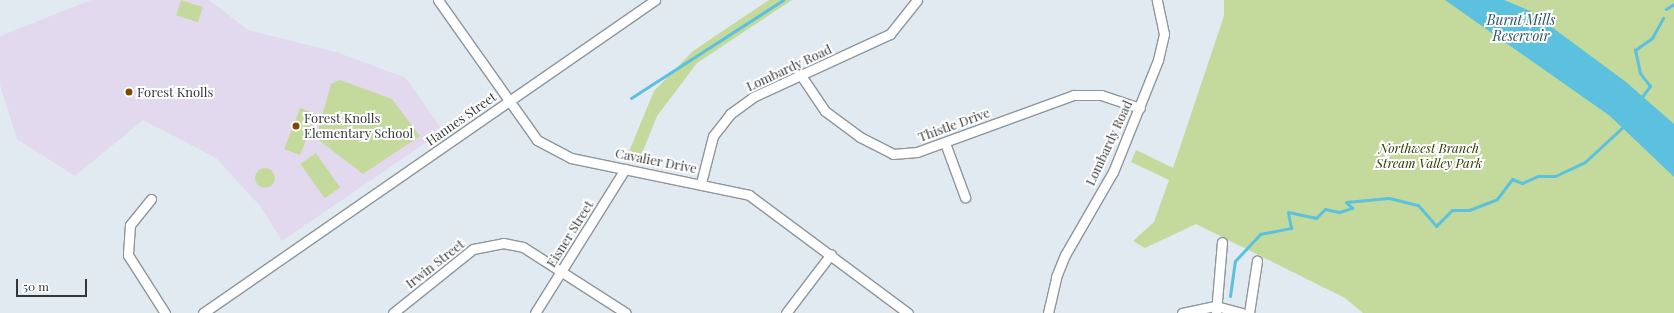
<!DOCTYPE html>
<style>
body{margin:0}
#map{position:relative;width:1674px;height:313px;overflow:hidden;background:#e1e9f1;font-family:"Playfair Display",serif}
div>[style]{position:absolute}
.education>*{inset:0;background:#e2d9ef}
.green>*{inset:0;background:#c4d99c;transform-origin:0 0}
.round{border-radius:50%}
.water>*{inset:0;background:#5bc1de}
.stream>*{height:3px;margin:-1.5px;padding:0 1.5px;transform-origin:1.5px;border-radius:1.5px;background:#5bc1de}
.roads{filter:drop-shadow(1px 0 #8e969d) drop-shadow(-1px 0 #8e969d) drop-shadow(0 1px #8e969d) drop-shadow(0 -1px #8e969d)}
.minor>*{height:9px;margin:-4.5px;padding:0 4.5px;transform-origin:4.5px;border-radius:4.5px;background:#fff}
.dots>*{width:11px;height:11px;translate:-50% -50%;box-sizing:border-box;border:2px solid #fff;border-radius:50%}
span{translate:-50% -50%;white-space:nowrap;text-align:center;line-height:1.15;-webkit-text-stroke:4px #fff;paint-order:stroke}
.street-label{font-size:13px;color:#35383b}
.poi-label{font-size:13px;color:#35383b}
.left{translate:0 -50%;text-align:left}
.park-label{font-size:13px;color:#2e3c02;font-style:italic}
.water-label{font-size:14px;color:#285461;font-style:italic}
.scale{position:absolute;left:16px;top:279px;width:71px;height:18px;box-sizing:border-box;border:2px solid #35383b;border-top:0;padding-left:5px;font-size:12px;line-height:14px;white-space:nowrap;color:#35383b;-webkit-text-stroke:3px #fff;paint-order:stroke}
</style>
<div id="map">
<div class="education">
<div style="clip-path:polygon(91px 0,209px 0,248px 30px,336px 52px,406px 78px,443px 131px,282px 241px,260px 206px,216px 158px,143px 120px,75px 176px,17px 139px,0 85px,0 36px)"></div>
</div>
<div class="green">
<div style="left:181px;top:0;width:23px;height:16px;rotate:18deg"></div>
<div style="clip-path:polygon(769px 0,792px 0,697px 63px,657px 116px,641px 156px,628px 154px,654px 91px,693px 51px)"></div>
<div style="clip-path:polygon(1224px 0,1674px 0,1674px 313px,1363px 313px,1345px 298px,1196px 224px,1145px 248px,1133px 241px,1154px 222px,1169px 180px,1131px 162px,1136px 150px,1173px 168px,1224px 16px)"></div>
<div style="clip-path:polygon(340px 80px,392px 99px,420px 136px,363px 174px,316px 138px,331px 84px)"></div>
<div style="left:300px;top:108px;width:17px;height:44px;rotate:21deg"></div>
<div style="left:316px;top:153px;width:42px;height:19px;rotate:55deg"></div>
<div class="round" style="left:255px;top:168px;width:20px;height:20px"></div>
</div>
<div class="water">
<div style="clip-path:polygon(1445px 0,1504px 0,1530px 11px,1626px 82px,1674px 124px,1674px 177px,1610px 116px)"></div>
</div>
<div class="stream">
<div style="left:1666px;top:9px;width:9px;rotate:-32deg"></div>
<div style="left:631px;top:98px;width:181px;rotate:-32.8deg"></div>
<div style="left:1639px;top:101px;width:19px;rotate:-54deg"></div>
<div style="left:1650px;top:86px;width:16px;rotate:-128deg"></div>
<div style="left:1640px;top:73px;width:24px;rotate:-102deg"></div>
<div style="left:1635px;top:50px;width:21px;rotate:-35deg"></div>
<div style="left:1652px;top:38px;width:23px;rotate:-61deg"></div>
<div style="left:1230px;top:296px;width:35px;rotate:-82deg"></div>
<div style="left:1235px;top:261px;width:37px;rotate:-47deg"></div>
<div style="left:1260px;top:234px;width:32px;rotate:-11deg"></div>
<div style="left:1291px;top:228px;width:16px;rotate:-101deg"></div>
<div style="left:1288px;top:212px;width:29px;rotate:12deg"></div>
<div style="left:1316px;top:218px;width:13px;rotate:-45deg"></div>
<div style="left:1325px;top:209px;width:14px;rotate:12deg"></div>
<div style="left:1339px;top:212px;width:14px;rotate:-17deg"></div>
<div style="left:1352px;top:208px;width:8px;rotate:-135deg"></div>
<div style="left:1346px;top:202px;width:43px;rotate:-5.3deg"></div>
<div style="left:1389px;top:198px;width:30px;rotate:14deg"></div>
<div style="left:1418px;top:205px;width:28px;rotate:49deg"></div>
<div style="left:1436px;top:226px;width:23px;rotate:-45deg"></div>
<div style="left:1452px;top:210px;width:17px"></div>
<div style="left:1469px;top:210px;width:30px;rotate:-21deg"></div>
<div style="left:1497px;top:199px;width:25px;rotate:-53deg"></div>
<div style="left:1512px;top:179px;width:11px;rotate:22deg"></div>
<div style="left:1522px;top:183px;width:17px;rotate:-24deg"></div>
<div style="left:1538px;top:176px;width:17px"></div>
<div style="left:1555px;top:176px;width:33px;rotate:-25deg"></div>
<div style="left:1585px;top:162px;width:54px;rotate:-42.8deg"></div>
</div>
<div class="roads">
<div class="minor">
<div style="left:438px;top:0;width:171px;rotate:54.7deg"></div>
<div style="left:537px;top:140px;width:38px;rotate:28deg"></div>
<div style="left:571px;top:158px;width:182px;rotate:11.7deg"></div>
<div style="left:749px;top:195px;width:198px;rotate:36.6deg"></div>
<div style="left:802px;top:77px;width:41px;rotate:55.9deg"></div>
<div style="left:825px;top:111px;width:44px;rotate:36.6deg"></div>
<div style="left:860px;top:137px;width:37px;rotate:27deg"></div>
<div style="left:893px;top:154px;width:24px;rotate:-5deg"></div>
<div style="left:917px;top:152px;width:167px;rotate:-20deg"></div>
<div style="left:1074px;top:95px;width:27px"></div>
<div style="left:1101px;top:95px;width:41px;rotate:18.4deg"></div>
<div style="left:945px;top:143px;width:58px;rotate:69.7deg"></div>
<div style="left:701px;top:183px;width:49px;rotate:-75.7deg"></div>
<div style="left:713px;top:136px;width:28px;rotate:-52deg"></div>
<div style="left:730px;top:114px;width:29px;rotate:-36deg"></div>
<div style="left:753px;top:97px;width:151px;rotate:-24.7deg"></div>
<div style="left:890px;top:34px;width:43px;rotate:-51.5deg"></div>
<div style="left:151px;top:199px;width:33px;rotate:129deg"></div>
<div style="left:130px;top:225px;width:30px;rotate:94deg"></div>
<div style="left:128px;top:255px;width:69px;rotate:57.5deg"></div>
<div style="left:203px;top:313px;width:550px;rotate:-34.7deg"></div>
<div style="left:393px;top:313px;width:102px;rotate:-38.7deg"></div>
<div style="left:473px;top:249px;width:31px;rotate:-11deg"></div>
<div style="left:503px;top:243px;width:20px;rotate:11deg"></div>
<div style="left:523px;top:247px;width:122px;rotate:32.7deg"></div>
<div style="left:535px;top:313px;width:170px;rotate:-58deg"></div>
<div style="left:786px;top:313px;width:74px;rotate:-52.7deg"></div>
<div style="left:1048px;top:313px;width:37px;rotate:-77deg"></div>
<div style="left:1056px;top:277px;width:24px;rotate:-68deg"></div>
<div style="left:1065px;top:255px;width:96px;rotate:-60deg"></div>
<div style="left:1113px;top:172px;width:121px;rotate:-68.1deg"></div>
<div style="left:1158px;top:60px;width:27px;rotate:-77deg"></div>
<div style="left:1164px;top:34px;width:35px;rotate:-102deg"></div>
<div style="left:1182px;top:313px;width:35px;rotate:-12deg"></div>
<div style="left:1216px;top:306px;width:27px;rotate:15deg"></div>
<div style="left:1216px;top:313px;width:71px;rotate:-85.2deg"></div>
<div style="left:1249px;top:313px;width:53px;rotate:-81.3deg"></div>
</div>
</div>
<div class="dots">
<div style="left:129px;top:92px;background:#824600"></div>
<div style="left:296px;top:126px;background:#824600"></div>
</div>
<div class="street-label">
<span style="left:789px;top:68px;rotate:-25deg">Lombardy Road</span>
<span style="left:461px;top:119px;rotate:-35deg">Hannes Street</span>
<span style="left:954px;top:125px;rotate:-20deg">Thistle Drive</span>
<span style="left:1109px;top:143px;rotate:-65deg">Lombardy Road</span>
<span style="left:656px;top:161px;rotate:11deg">Cavalier Drive</span>
<span style="left:570px;top:234px;rotate:-58deg">Eisner Street</span>
<span style="left:435px;top:264px;rotate:-38deg">Irwin Street</span>
</div>
<div class="poi-label">
<span class="left" style="left:137px;top:92px">Forest Knolls</span>
<span class="left" style="left:304px;top:126px">Forest Knolls<br>Elementary School</span>
</div>
<div class="park-label">
<span style="left:1429px;top:156px">Northwest Branch<br>Stream Valley Park</span>
</div>
<div class="water-label">
<span style="left:1521px;top:28px">Burnt Mills<br>Reservoir</span>
</div>
<div class="scale">50 m</div>
</div>
